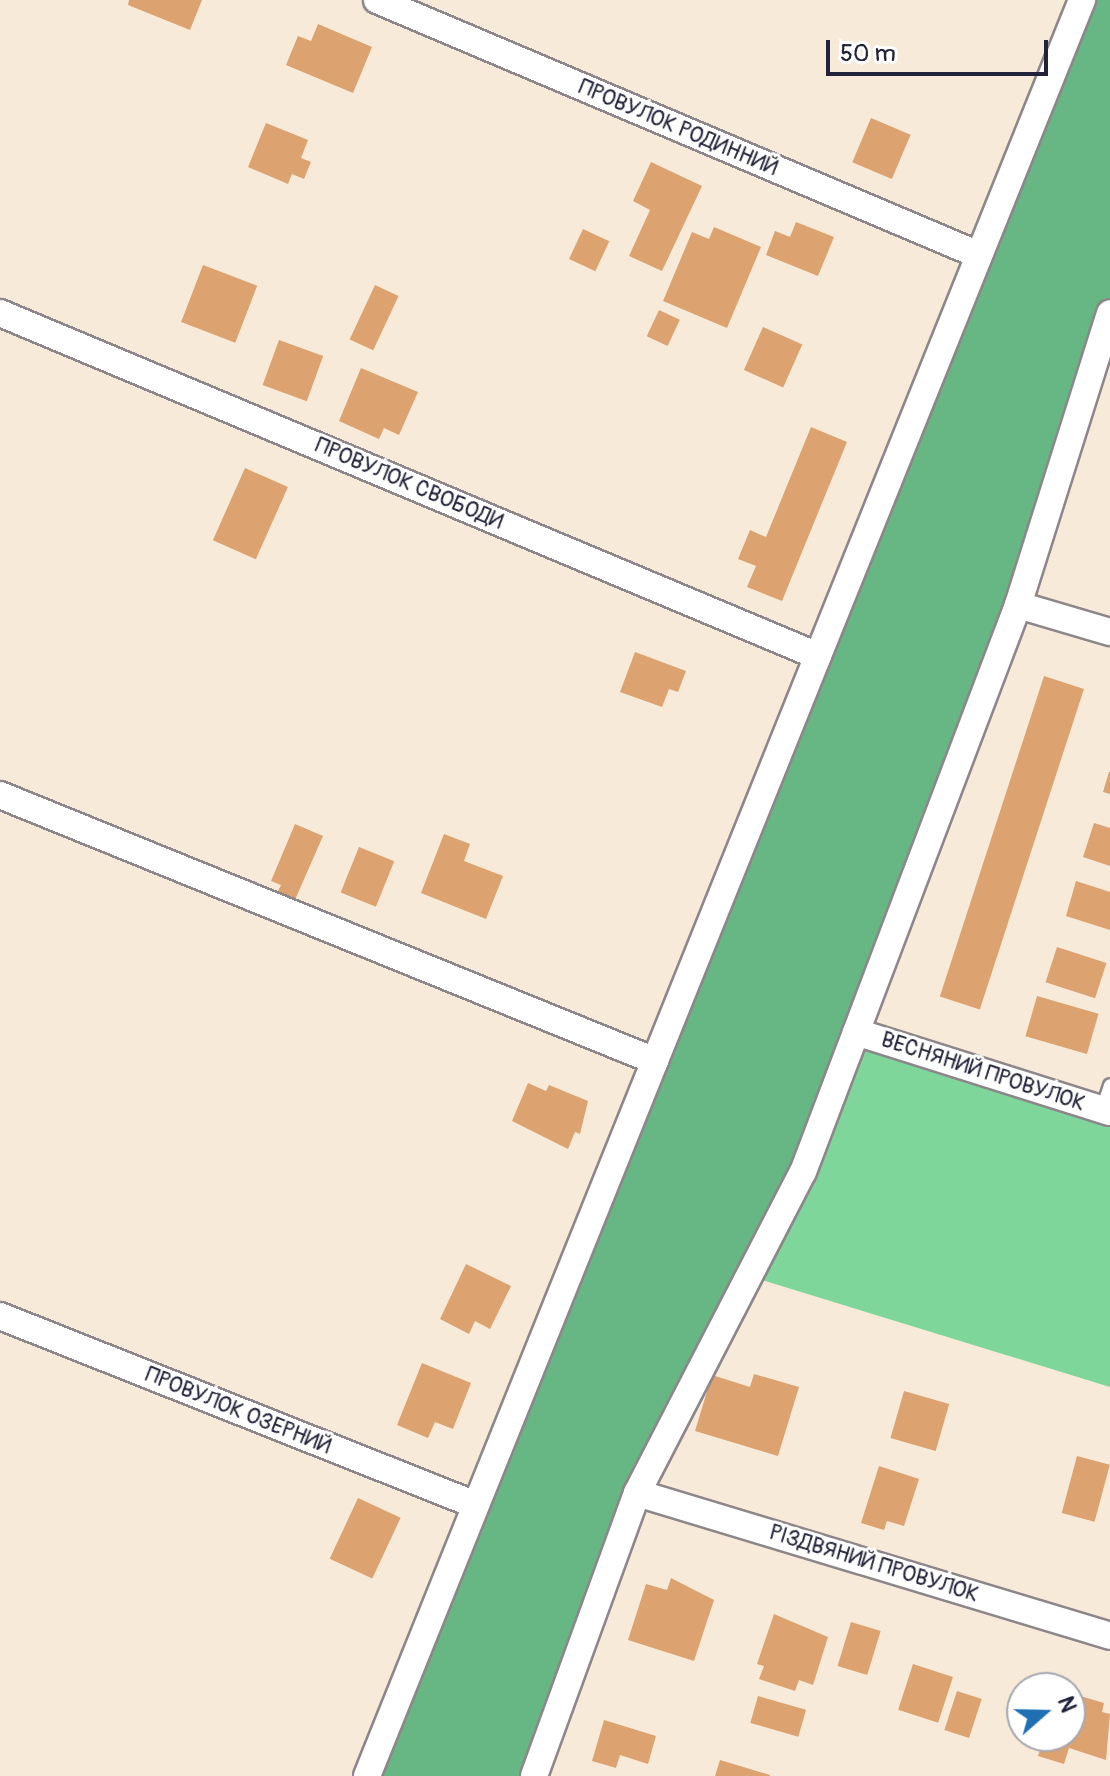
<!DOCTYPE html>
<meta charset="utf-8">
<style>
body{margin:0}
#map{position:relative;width:1110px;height:1776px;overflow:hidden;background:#f8ead8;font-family:Pangolin,sans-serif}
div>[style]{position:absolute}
.green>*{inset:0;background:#7ed69b}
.forest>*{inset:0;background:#66b783}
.building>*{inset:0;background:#dca270;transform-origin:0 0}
.roads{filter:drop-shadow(2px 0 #8d868a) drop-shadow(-2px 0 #8d868a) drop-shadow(0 2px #8d868a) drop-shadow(0 -2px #8d868a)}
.lane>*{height:12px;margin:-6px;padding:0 6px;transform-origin:6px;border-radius:6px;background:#fff}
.street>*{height:26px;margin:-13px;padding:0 13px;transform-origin:13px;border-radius:13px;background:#fff}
span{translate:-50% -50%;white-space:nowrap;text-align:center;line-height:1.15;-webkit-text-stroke:6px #fff;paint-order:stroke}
.street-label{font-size:22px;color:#22223b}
.north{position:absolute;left:1006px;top:1672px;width:80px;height:80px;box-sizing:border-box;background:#fff;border:2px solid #a7a7b1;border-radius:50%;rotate:70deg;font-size:22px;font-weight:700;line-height:32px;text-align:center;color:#22223b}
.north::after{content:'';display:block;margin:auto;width:28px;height:36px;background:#1f6fb2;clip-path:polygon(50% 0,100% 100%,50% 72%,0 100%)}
.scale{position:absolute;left:826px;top:40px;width:222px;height:36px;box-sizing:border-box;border:4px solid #22223b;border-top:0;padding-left:10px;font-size:24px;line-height:28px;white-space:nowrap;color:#22223b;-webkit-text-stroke:6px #fff;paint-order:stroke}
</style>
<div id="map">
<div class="green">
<div style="clip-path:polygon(856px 1032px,1110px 1112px,1110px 1387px,749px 1276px)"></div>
</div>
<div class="forest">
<div style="clip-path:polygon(1082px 0,1110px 0,1110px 313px,803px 1172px,637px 1493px,534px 1776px,367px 1776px)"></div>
</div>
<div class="building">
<div style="clip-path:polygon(129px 0,202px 0,190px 30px,128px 5px)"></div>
<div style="clip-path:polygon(318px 24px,372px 47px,353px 93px,286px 65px,298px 36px,311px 41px)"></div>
<div style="left:871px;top:118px;width:43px;height:48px;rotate:23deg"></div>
<div style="clip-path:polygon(266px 123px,308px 140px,301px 158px,311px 162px,304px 179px,292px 174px,288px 184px,248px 167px)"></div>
<div style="clip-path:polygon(651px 162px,702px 186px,662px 271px,629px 256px,650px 210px,633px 201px)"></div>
<div style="clip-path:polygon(796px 222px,834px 237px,818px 276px,766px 255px,775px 231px,790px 237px)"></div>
<div style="clip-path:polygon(714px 227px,761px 247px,727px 328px,663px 301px,692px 232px,709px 239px)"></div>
<div style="left:583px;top:229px;width:29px;height:33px;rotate:25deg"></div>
<div style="left:203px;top:265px;width:58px;height:61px;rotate:21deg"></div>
<div style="left:375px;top:285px;width:26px;height:60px;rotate:25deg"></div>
<div style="left:659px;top:310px;width:23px;height:29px;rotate:25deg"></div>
<div style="left:763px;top:327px;width:43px;height:47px;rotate:24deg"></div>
<div style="left:279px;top:340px;width:47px;height:48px;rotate:20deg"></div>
<div style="clip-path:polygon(361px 368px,418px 392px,399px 435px,384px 428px,379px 439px,339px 421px)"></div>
<div style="clip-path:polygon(811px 427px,847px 442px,782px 601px,747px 587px,756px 566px,738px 559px,750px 530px,766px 537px)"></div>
<div style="left:245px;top:468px;width:47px;height:79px;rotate:24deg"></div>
<div style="clip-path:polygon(635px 652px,686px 671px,678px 692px,669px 689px,662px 707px,620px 692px)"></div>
<div style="left:1044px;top:676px;width:42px;height:337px;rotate:18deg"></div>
<div style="clip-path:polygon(1109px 772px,1110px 772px,1110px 794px,1103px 792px)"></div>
<div style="clip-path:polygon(1094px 823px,1110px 828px,1110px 866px,1083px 857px)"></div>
<div style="clip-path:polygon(295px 824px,323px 836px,294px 902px,276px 895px,281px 885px,271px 881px)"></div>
<div style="clip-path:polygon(444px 834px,470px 844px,464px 861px,503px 876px,486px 919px,421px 893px)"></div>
<div style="left:359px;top:847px;width:38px;height:49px;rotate:22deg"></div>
<div style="clip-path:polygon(1076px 881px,1110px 892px,1110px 930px,1066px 916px)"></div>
<div style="left:1057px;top:947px;width:52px;height:37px;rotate:18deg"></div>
<div style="left:1037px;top:996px;width:64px;height:42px;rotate:16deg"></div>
<div style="clip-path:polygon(528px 1083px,546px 1091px,549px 1085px,588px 1101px,580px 1134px,575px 1132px,568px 1149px,512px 1121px)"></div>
<div style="clip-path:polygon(466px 1264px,511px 1286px,490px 1329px,475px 1321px,469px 1334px,440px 1319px)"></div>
<div style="clip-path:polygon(422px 1363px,471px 1383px,453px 1429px,435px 1422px,428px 1438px,397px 1425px)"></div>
<div style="clip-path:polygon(754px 1374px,799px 1387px,778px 1456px,695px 1431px,712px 1375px,750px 1387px)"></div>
<div style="left:904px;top:1391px;width:47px;height:49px;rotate:16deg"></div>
<div style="left:1077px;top:1456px;width:34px;height:59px;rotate:15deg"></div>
<div style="clip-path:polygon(879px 1466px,919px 1479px,904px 1526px,887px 1521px,884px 1530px,861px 1523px)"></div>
<div style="left:358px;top:1498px;width:47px;height:67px;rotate:25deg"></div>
<div style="clip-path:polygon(671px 1578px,714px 1600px,694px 1661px,628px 1640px,646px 1584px,667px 1590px)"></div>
<div style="clip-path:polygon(774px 1614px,828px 1637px,813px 1685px,799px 1680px,795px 1691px,759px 1679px,764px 1666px,757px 1664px)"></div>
<div style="left:851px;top:1622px;width:31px;height:46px;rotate:17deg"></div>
<div style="left:913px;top:1664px;width:42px;height:48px;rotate:18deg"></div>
<div style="left:957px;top:1691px;width:26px;height:41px;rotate:18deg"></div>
<div style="clip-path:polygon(1070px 1693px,1104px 1703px,1102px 1712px,1110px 1714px,1106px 1760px,1069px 1748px,1064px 1764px,1038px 1756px,1044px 1736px,1070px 1736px)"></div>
<div style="left:758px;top:1696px;width:50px;height:28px;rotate:16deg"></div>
<div style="clip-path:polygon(604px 1720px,656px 1736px,648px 1764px,620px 1755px,616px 1768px,592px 1761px)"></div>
<div style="clip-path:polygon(720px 1760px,770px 1775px,770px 1776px,715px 1776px)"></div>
</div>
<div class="roads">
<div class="lane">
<div style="left:1102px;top:1110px;width:26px;rotate:-72deg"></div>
</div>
<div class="street">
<div style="left:377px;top:0;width:654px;rotate:22.96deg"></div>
<div style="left:0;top:313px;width:887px;rotate:22.75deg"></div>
<div style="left:1018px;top:605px;width:96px;rotate:16.4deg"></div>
<div style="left:0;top:795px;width:707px;rotate:22.1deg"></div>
<div style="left:856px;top:1032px;width:266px;rotate:17.5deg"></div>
<div style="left:0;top:1316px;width:512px;rotate:21.66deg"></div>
<div style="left:637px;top:1493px;width:494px;rotate:16.8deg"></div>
<div style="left:367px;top:1776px;width:1915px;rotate:-68.07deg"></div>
<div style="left:534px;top:1776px;width:301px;rotate:-70deg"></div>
<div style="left:637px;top:1493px;width:361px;rotate:-62.7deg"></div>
<div style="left:803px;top:1172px;width:606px;rotate:-69.23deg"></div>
<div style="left:1018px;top:605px;width:306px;rotate:-72.5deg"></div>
</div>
</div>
<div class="street-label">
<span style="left:678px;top:128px;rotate:23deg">ПРОВУЛОК РОДИННИЙ</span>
<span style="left:409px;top:484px;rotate:23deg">ПРОВУЛОК СВОБОДИ</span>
<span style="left:983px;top:1072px;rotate:18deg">ВЕСНЯНИЙ ПРОВУЛОК</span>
<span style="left:238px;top:1411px;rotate:22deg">ПРОВУЛОК ОЗЕРНИЙ</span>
<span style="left:874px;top:1564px;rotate:17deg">РІЗДВЯНИЙ ПРОВУЛОК</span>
</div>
<div class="north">N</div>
<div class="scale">50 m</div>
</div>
